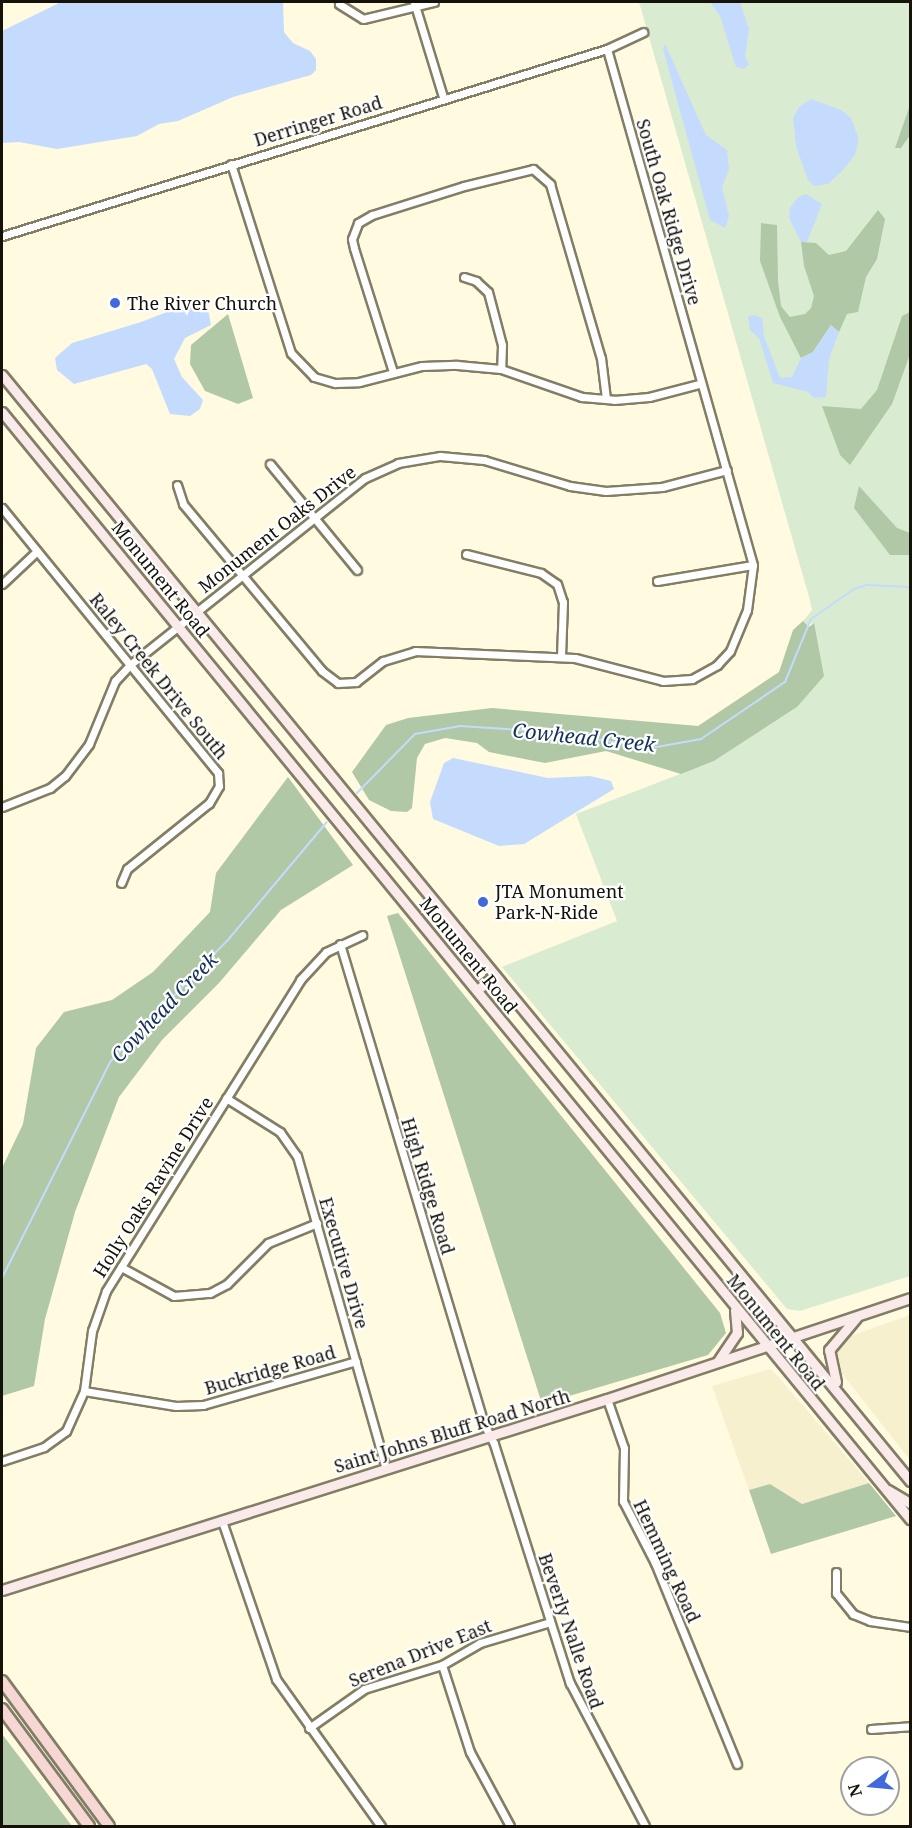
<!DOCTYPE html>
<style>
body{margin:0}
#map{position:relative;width:912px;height:1828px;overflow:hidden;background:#fffae0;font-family:"Noto Serif",serif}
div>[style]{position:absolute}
.built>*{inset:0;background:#f6f0ce}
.green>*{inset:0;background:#d9ecd1}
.forest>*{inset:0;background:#b0c8a6}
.water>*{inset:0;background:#c4dbfe}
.stream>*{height:2px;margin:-1px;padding:0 1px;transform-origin:1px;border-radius:1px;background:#c4dbfe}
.roads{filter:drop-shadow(2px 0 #827e66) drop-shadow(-2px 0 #827e66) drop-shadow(0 2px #827e66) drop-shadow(0 -2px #827e66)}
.minor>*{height:7px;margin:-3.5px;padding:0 3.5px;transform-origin:3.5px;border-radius:3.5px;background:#fff}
.secondary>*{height:9px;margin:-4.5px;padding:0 4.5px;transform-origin:4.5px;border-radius:4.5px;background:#faebea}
.primary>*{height:10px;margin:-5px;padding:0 5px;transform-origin:5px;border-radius:5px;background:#f6d7d4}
.dots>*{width:16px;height:16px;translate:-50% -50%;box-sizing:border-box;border:3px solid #fff;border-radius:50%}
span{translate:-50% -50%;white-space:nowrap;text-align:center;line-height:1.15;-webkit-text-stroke:4.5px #fff;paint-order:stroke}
.street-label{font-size:18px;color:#141209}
.poi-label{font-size:18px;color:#141209}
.left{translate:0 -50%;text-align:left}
.water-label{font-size:20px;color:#13305b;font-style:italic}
.frame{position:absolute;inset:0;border:3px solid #141209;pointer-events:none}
.north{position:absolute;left:840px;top:1756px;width:60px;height:60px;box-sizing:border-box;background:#fff;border:2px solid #a1a09d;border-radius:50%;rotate:254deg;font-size:16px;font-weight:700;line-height:24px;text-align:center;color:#141209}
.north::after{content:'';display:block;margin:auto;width:21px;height:27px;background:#4368db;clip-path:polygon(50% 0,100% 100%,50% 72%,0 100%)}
</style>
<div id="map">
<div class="built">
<div style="clip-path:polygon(910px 1315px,910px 1460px,839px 1370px,835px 1356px,845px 1338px)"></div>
<div style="clip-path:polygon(770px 1369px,776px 1374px,869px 1483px,802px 1504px,770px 1484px,749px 1490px,712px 1386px)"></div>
</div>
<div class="green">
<div style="clip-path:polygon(639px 2px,910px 2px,910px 1276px,800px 1311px,787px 1309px,502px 967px,617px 921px,576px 814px,714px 761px,797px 707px,813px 623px,804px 626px,803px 621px,812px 610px,809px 597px)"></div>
</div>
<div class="forest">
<div style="clip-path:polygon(910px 105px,910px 135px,901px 148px,895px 148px)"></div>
<div style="clip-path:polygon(878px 210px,885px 219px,877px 259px,866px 277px,858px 312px,847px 314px,839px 332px,831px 325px,813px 352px,801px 358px,780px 317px,760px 261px,761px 223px,777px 225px,778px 281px,781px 306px,790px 317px,805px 314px,811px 308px,814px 296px,804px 266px,801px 242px,816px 243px,829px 255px,846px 251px)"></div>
<div style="clip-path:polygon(910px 312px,909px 357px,892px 404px,850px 465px,840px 455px,822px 406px,861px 409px,877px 390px,902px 316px)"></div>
<div style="clip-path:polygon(228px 314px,253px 398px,238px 404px,205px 391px,190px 364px,191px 345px)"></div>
<div style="clip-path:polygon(859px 486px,897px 528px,910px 533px,910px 555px,890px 555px,854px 508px)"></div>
<div style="clip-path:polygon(803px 621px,809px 627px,814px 623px,824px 676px,797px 707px,714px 761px,681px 774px,606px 751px,545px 763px,489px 752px,477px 743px,445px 738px,425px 744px,417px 758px,412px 808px,407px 812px,391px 811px,369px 800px,352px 772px,386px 725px,408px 718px,492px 708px,698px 726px,779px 672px,793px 630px)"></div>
<div style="clip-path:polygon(288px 777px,353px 865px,281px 910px,219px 983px,162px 1040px,119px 1097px,75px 1212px,45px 1319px,34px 1386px,2px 1396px,2px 1168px,23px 1124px,36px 1048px,64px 1012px,112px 1000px,153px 972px,210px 912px,216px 873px)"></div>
<div style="clip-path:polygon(398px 913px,720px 1313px,726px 1333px,708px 1355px,542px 1404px,387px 916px)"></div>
<div style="clip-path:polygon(869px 1483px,896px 1516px,771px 1554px,749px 1490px,770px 1484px,802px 1504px)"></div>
<div style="clip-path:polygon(2px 1734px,72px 1826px,2px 1826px)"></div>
</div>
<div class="water">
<div style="clip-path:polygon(61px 2px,283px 2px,284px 32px,293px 43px,310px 51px,316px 59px,316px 70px,311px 75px,233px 97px,178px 121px,159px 124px,137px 136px,57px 149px,19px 142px,2px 143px,2px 31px)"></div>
<div style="clip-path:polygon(710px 2px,740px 2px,749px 29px,745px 56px,749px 64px,744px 69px,736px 67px,720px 16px)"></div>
<div style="clip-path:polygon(665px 44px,706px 135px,727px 150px,729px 169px,722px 187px,729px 216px,725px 228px,710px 220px,663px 49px)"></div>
<div style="clip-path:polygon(811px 99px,841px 110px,851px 118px,859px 139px,855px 155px,842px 171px,828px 184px,814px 186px,808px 180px,796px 146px,793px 118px,799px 107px)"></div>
<div style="clip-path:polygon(806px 194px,822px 204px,807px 242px,801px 242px,789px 218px,790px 208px,798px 197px)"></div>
<div style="clip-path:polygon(201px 299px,206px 299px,211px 325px,185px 338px,174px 359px,182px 377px,203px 400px,200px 409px,190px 416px,170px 414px,152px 369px,146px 364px,74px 384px,57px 370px,55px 358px,72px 343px,141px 322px)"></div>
<div style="clip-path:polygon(754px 315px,762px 318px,764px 336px,780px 378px,792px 377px,801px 358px,813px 352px,831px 325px,839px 332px,829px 359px,826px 397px,814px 398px,808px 392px,773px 383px,759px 338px,750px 330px,748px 316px)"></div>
<div style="clip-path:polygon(453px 758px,548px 778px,590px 776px,611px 781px,614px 789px,524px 844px,499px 846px,433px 819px,430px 802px,444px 763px)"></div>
</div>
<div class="stream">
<div style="left:357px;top:793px;width:83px;rotate:-45.5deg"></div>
<div style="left:415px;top:734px;width:46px;rotate:-10.1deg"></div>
<div style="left:460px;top:726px;width:90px;rotate:3.8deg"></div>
<div style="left:550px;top:732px;width:102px;rotate:9deg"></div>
<div style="left:651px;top:748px;width:51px;rotate:-10.2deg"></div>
<div style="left:701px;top:739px;width:102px;rotate:-34.2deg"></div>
<div style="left:785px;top:682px;width:68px;rotate:-67.6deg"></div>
<div style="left:811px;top:619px;width:52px;rotate:-34.9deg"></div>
<div style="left:854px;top:589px;width:14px;rotate:-17deg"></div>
<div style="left:867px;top:585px;width:43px;rotate:2.7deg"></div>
<div style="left:2px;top:1278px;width:241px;rotate:-63.4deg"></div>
<div style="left:110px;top:1062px;width:168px;rotate:-46deg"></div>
<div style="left:227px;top:941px;width:155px;rotate:-50deg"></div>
</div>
<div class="roads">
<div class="minor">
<div style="left:414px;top:2px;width:99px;rotate:73deg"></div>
<div style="left:339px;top:4px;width:28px;rotate:32deg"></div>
<div style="left:363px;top:19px;width:73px;rotate:-13.5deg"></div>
<div style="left:231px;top:164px;width:198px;rotate:72.4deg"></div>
<div style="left:291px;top:353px;width:33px;rotate:46deg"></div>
<div style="left:314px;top:377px;width:22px;rotate:16deg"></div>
<div style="left:335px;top:383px;width:24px;rotate:-2deg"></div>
<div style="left:359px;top:382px;width:65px;rotate:-14.3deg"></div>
<div style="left:422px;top:366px;width:35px;rotate:-2deg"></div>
<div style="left:457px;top:365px;width:44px;rotate:5.2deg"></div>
<div style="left:501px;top:369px;width:86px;rotate:19.1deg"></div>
<div style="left:582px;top:397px;width:32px;rotate:5deg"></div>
<div style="left:614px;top:400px;width:35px;rotate:-5deg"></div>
<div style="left:649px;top:397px;width:52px;rotate:-14.6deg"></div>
<div style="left:2px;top:236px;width:633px;rotate:-17.18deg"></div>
<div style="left:607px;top:49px;width:40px;rotate:-25deg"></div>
<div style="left:464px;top:277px;width:13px;rotate:18deg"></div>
<div style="left:476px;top:281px;width:16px;rotate:43deg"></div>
<div style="left:488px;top:292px;width:55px;rotate:75.2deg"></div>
<div style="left:502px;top:345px;width:24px;rotate:92deg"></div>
<div style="left:393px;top:372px;width:130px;rotate:-107.5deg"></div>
<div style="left:354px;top:248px;width:9px;rotate:-103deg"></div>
<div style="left:352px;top:239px;width:17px;rotate:-69deg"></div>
<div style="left:358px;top:223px;width:16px;rotate:-30deg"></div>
<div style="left:372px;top:215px;width:96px;rotate:-17.5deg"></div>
<div style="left:464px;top:186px;width:71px;rotate:-13.8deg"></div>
<div style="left:533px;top:169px;width:23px;rotate:41deg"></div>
<div style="left:550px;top:184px;width:181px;rotate:73.7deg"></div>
<div style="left:601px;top:358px;width:41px;rotate:83deg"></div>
<div style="left:270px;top:464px;width:137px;rotate:50.6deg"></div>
<div style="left:177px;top:485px;width:20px;rotate:72deg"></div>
<div style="left:183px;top:504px;width:217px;rotate:50.2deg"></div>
<div style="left:322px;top:671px;width:20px;rotate:37deg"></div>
<div style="left:338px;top:683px;width:18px;rotate:-3deg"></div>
<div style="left:356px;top:682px;width:34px;rotate:-38deg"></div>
<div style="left:383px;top:661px;width:34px;rotate:-17deg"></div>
<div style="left:415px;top:651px;width:160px;rotate:2.5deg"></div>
<div style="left:575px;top:658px;width:91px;rotate:14.6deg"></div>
<div style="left:663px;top:681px;width:29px;rotate:-4deg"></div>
<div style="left:692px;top:679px;width:29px;rotate:-29deg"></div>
<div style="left:717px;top:665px;width:19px;rotate:-47deg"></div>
<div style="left:730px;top:651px;width:44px;rotate:-67.5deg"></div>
<div style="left:747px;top:610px;width:45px;rotate:-82.4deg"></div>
<div style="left:753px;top:565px;width:536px;rotate:-105.8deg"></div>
<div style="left:2px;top:508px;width:342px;rotate:50.8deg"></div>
<div style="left:218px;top:773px;width:13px;rotate:86deg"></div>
<div style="left:219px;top:786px;width:20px;rotate:120deg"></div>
<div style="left:209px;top:803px;width:105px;rotate:141.2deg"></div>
<div style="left:127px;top:869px;width:15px;rotate:113deg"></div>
<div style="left:466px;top:554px;width:77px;rotate:14.2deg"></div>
<div style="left:541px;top:573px;width:19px;rotate:35deg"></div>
<div style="left:557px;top:584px;width:19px;rotate:72deg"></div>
<div style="left:563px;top:602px;width:54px;rotate:92.1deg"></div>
<div style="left:657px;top:581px;width:97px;rotate:-9.5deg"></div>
<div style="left:2px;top:584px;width:48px;rotate:-43.3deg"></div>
<div style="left:2px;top:807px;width:52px;rotate:-21.6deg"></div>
<div style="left:50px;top:788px;width:19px;rotate:-39deg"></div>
<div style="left:65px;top:776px;width:40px;rotate:-53deg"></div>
<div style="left:89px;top:744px;width:68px;rotate:-67.6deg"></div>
<div style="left:115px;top:681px;width:23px;rotate:-47deg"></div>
<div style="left:131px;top:664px;width:299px;rotate:-38.5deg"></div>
<div style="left:365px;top:478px;width:36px;rotate:-24deg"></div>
<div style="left:398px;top:463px;width:43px;rotate:-9.5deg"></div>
<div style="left:440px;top:456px;width:44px;rotate:5.2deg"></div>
<div style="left:484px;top:460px;width:90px;rotate:16.8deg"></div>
<div style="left:570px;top:486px;width:36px;rotate:8deg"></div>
<div style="left:606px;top:491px;width:56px;rotate:-4.1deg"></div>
<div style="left:662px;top:487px;width:67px;rotate:-14.7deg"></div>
<div style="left:340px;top:944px;width:501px;rotate:73.3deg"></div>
<div style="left:484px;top:1424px;width:22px;rotate:63deg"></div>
<div style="left:494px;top:1444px;width:251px;rotate:72.4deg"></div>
<div style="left:570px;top:1683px;width:161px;rotate:62.3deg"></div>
<div style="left:226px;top:1098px;width:64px;rotate:32.2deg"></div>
<div style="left:280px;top:1132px;width:29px;rotate:55deg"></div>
<div style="left:297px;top:1156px;width:324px;rotate:74.1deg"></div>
<div style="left:121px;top:1267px;width:60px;rotate:28.7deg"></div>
<div style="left:174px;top:1296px;width:36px;rotate:-5deg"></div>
<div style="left:210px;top:1293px;width:19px;rotate:-28deg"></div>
<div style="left:227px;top:1284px;width:58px;rotate:-45deg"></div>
<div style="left:268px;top:1243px;width:53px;rotate:-22.2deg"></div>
<div style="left:84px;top:1391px;width:93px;rotate:9.3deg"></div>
<div style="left:176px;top:1406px;width:27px;rotate:-2deg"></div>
<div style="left:203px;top:1405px;width:159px;rotate:-16deg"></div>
<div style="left:607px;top:1399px;width:52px;rotate:70.9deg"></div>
<div style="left:624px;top:1448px;width:53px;rotate:91.1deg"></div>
<div style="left:623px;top:1501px;width:70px;rotate:62.7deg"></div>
<div style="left:655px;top:1563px;width:217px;rotate:67.8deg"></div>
<div style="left:2px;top:1461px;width:44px;rotate:-18.4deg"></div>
<div style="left:44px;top:1447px;width:27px;rotate:-36deg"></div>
<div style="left:66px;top:1431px;width:44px;rotate:-65.8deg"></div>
<div style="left:84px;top:1391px;width:61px;rotate:-82.4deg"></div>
<div style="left:92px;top:1331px;width:42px;rotate:-70.7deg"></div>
<div style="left:106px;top:1291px;width:367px;rotate:-58deg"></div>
<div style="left:300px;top:980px;width:38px;rotate:-47deg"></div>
<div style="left:326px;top:952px;width:40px;rotate:-25deg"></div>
<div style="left:222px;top:1521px;width:167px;rotate:71.1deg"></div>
<div style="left:276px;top:1679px;width:181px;rotate:54.5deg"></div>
<div style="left:836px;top:1572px;width:21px;rotate:90deg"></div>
<div style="left:836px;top:1593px;width:27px;rotate:51deg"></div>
<div style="left:853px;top:1614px;width:18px;rotate:22deg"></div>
<div style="left:870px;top:1621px;width:40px;rotate:8.5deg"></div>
<div style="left:442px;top:1665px;width:91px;rotate:72.2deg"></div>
<div style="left:470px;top:1752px;width:84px;rotate:61.6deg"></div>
<div style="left:309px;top:1728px;width:67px;rotate:-35.3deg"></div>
<div style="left:364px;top:1689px;width:82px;rotate:-17.1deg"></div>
<div style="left:442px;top:1665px;width:44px;rotate:-30.1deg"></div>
<div style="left:480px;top:1643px;width:73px;rotate:-16.7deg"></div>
<div style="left:871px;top:1729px;width:39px;rotate:-4deg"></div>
</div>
<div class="secondary">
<div style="left:2px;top:375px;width:1431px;rotate:50.61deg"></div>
<div style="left:2px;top:412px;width:1432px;rotate:50.64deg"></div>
<div style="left:477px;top:990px;width:23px;rotate:-38deg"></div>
<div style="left:718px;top:1361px;width:34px;rotate:-56deg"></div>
<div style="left:737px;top:1333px;width:23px;rotate:-95deg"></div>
<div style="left:836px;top:1382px;width:33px;rotate:-102deg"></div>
<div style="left:829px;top:1350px;width:42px;rotate:-49.8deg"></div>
<div style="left:888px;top:1490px;width:26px;rotate:31deg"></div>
<div style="left:2px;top:1590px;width:634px;rotate:-17.52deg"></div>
<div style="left:607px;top:1399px;width:319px;rotate:-18.4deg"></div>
</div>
<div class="primary">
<div style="left:2px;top:1681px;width:180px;rotate:53.6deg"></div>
<div style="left:2px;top:1709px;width:146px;rotate:53.4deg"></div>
</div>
</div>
<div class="dots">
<div style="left:115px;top:303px;background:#4368db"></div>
<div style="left:483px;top:902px;background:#4368db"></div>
</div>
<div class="street-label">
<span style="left:318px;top:121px;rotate:-17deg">Derringer Road</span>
<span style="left:669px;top:212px;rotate:74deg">South Oak Ridge Drive</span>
<span style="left:277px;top:529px;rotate:-38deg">Monument Oaks Drive</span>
<span style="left:161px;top:579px;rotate:51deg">Monument Road</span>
<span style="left:159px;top:676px;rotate:51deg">Raley Creek Drive South</span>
<span style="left:469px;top:955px;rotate:51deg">Monument Road</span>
<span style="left:428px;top:1186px;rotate:73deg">High Ridge Road</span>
<span style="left:153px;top:1187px;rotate:-58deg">Holly Oaks Ravine Drive</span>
<span style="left:344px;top:1263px;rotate:74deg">Executive Drive</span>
<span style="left:776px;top:1332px;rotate:51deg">Monument Road</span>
<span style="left:270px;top:1370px;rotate:-16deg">Buckridge Road</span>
<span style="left:452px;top:1431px;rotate:-17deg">Saint Johns Bluff Road North</span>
<span style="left:667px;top:1561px;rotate:65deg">Hemming Road</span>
<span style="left:571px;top:1631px;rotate:71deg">Beverly Nalle Road</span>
<span style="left:420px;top:1653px;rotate:-22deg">Serena Drive East</span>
</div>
<div class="poi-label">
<span class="left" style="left:127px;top:303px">The River Church</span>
<span class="left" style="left:495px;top:902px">JTA Monument<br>Park-N-Ride</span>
</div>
<div class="water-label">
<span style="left:584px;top:737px;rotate:6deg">Cowhead Creek</span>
<span style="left:164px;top:1007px;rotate:-46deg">Cowhead Creek</span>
</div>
<div class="frame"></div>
<div class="north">N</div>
</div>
